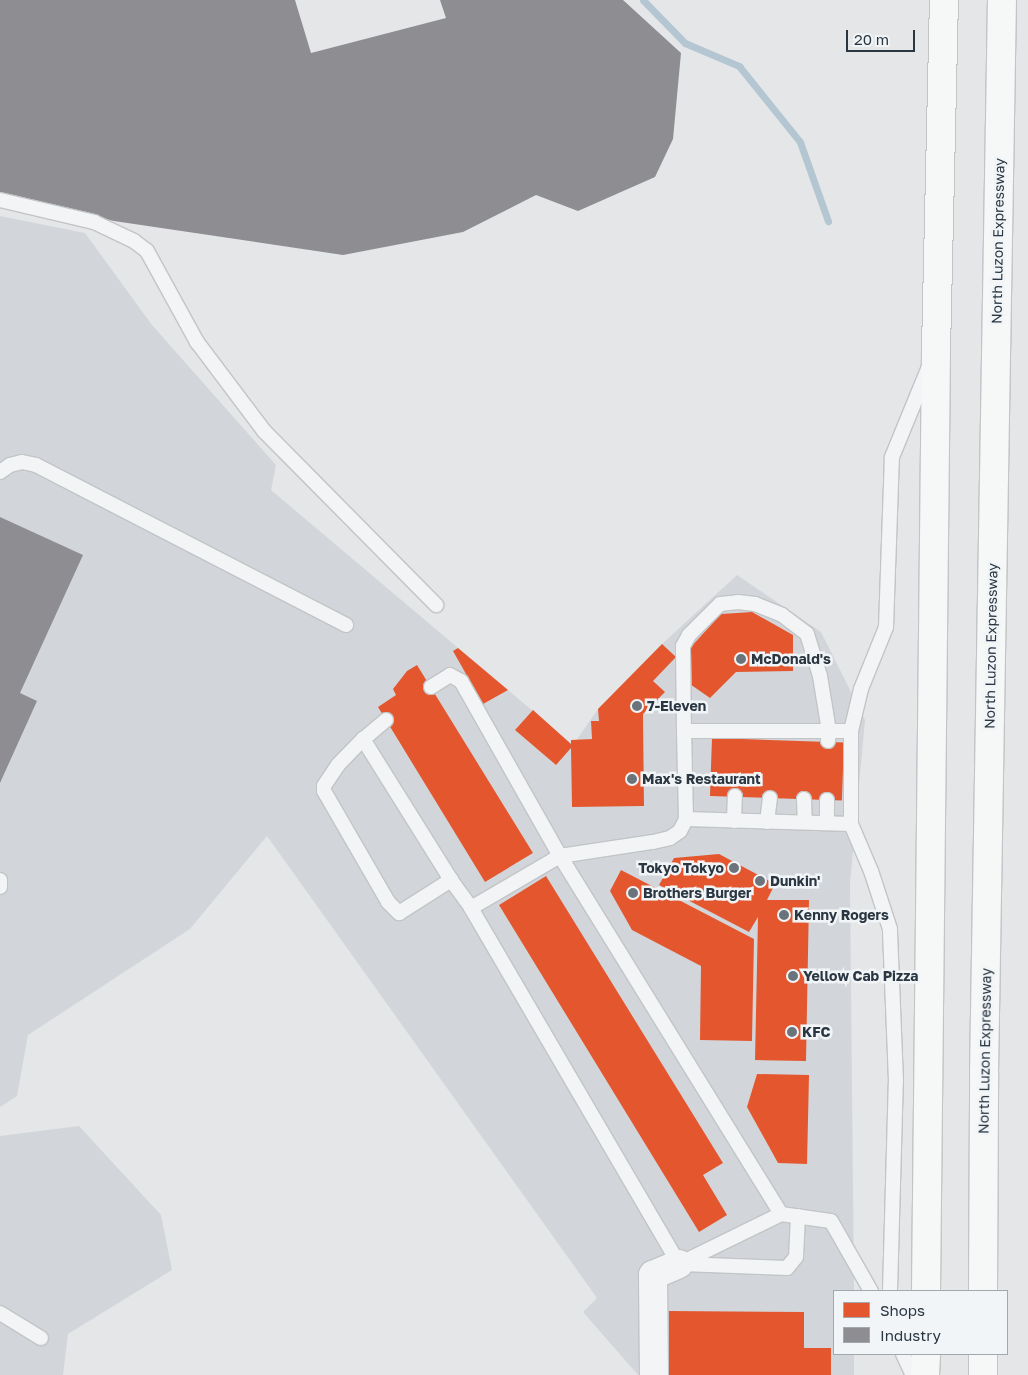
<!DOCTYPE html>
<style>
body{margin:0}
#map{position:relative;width:1028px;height:1375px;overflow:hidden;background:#e4e6e8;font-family:"Golos Text",sans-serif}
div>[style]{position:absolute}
.built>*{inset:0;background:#d2d6db}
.shops>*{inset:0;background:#e4572e;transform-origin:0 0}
.industry>*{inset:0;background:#8d8d92}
.stream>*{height:7px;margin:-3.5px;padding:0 3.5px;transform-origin:3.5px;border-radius:3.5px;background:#b3c6d2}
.roads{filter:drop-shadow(1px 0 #c2c4c6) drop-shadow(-1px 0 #c2c4c6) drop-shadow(0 1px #c2c4c6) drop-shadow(0 -1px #c2c4c6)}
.lane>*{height:14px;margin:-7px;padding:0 7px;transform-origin:7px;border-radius:7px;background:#f2f4f5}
.street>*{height:28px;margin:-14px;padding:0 14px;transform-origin:14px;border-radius:14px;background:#f2f4f5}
.highway>*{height:28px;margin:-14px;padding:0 14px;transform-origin:14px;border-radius:14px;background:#f6f7f7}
.dots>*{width:14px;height:14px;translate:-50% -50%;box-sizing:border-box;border:2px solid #f1f5f7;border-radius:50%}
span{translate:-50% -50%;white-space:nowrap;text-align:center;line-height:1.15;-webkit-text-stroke:5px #f1f5f7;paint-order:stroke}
.street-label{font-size:14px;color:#2a3641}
.poi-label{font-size:14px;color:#2a3641;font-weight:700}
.left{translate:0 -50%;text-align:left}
.right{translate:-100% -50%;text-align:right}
.legend{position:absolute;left:833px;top:1290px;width:175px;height:65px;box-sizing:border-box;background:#f1f5f7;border:1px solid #a1a9ae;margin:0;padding:6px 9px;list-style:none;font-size:15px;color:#2a3641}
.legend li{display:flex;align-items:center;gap:10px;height:25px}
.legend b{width:25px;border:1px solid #a1a9ae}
.scale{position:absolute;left:846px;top:30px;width:69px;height:22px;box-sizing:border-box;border:2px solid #2a3641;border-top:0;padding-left:6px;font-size:15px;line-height:18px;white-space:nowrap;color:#2a3641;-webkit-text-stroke:4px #f1f5f7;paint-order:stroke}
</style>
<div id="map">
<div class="built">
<div style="clip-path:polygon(0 216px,85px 233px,152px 325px,276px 465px,271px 490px,573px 745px,598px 709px,662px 644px,737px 575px,821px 632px,865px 720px,850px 884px,854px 1291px,834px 1291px,834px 1354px,854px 1354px,854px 1375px,638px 1375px,583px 1312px,597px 1298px,267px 836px,190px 929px,28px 1035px,17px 1096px,0 1107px)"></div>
<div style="clip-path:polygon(79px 1126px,161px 1215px,172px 1270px,68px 1334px,63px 1375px,0 1375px,0 1136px)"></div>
</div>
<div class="shops">
<div style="clip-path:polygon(752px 612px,793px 635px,793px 671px,736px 672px,710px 698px,687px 682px,690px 648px,721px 614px)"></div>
<div style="clip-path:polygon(662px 644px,676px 657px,653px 681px,665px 692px,643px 714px,644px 806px,572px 807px,571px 748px,556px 765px,515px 730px,533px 710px,571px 744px,571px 740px,592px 739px,591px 721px,599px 721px,598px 709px)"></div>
<div style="clip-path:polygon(458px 648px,508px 690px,483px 704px,453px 651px)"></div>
<div style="clip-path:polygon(417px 665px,533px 853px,485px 882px,378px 707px,396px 695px,393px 689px,407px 671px)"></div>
<div style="left:712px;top:738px;width:132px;height:58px;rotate:2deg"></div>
<div style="clip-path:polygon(719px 854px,775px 884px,767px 900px,809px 900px,806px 1061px,755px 1060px,758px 917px,749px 932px,659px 885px,674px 858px)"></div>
<div style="clip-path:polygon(621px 870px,754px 939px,752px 1041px,700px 1040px,701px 966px,632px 930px,610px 891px)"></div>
<div style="clip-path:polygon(546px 876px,723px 1163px,703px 1175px,727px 1215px,699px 1232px,499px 905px)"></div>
<div style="clip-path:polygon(757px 1074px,809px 1075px,807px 1164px,778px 1163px,747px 1107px)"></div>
<div style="clip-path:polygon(669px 1311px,804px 1312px,804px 1348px,831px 1348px,831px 1375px,669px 1375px)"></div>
</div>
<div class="industry">
<div style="clip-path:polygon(0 0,295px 0,311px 53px,446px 18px,440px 0,623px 0,681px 53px,673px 139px,655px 177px,578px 211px,536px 195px,463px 232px,343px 255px,114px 221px,0 193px)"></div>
<div style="clip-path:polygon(0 517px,83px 555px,20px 693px,37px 701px,0 783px)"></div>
</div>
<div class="stream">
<div style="left:643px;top:0;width:60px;rotate:45.7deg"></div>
<div style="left:685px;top:43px;width:59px;rotate:23.1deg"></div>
<div style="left:739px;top:66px;width:97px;rotate:51.2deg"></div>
<div style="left:800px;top:142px;width:84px;rotate:70.5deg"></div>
</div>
<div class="roads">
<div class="lane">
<div style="left:0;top:200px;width:97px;rotate:13.2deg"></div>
<div style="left:94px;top:222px;width:44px;rotate:25.4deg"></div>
<div style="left:134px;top:241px;width:16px;rotate:38deg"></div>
<div style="left:147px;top:251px;width:104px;rotate:61.2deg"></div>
<div style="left:197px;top:342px;width:111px;rotate:53deg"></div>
<div style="left:264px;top:431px;width:245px;rotate:45.3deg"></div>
<div style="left:0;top:472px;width:12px;rotate:-35deg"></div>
<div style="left:10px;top:465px;width:12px;rotate:-14deg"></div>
<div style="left:22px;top:462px;width:14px;rotate:12deg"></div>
<div style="left:36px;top:465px;width:349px;rotate:27.3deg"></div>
<div style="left:431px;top:687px;width:22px;rotate:-32deg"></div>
<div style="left:450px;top:675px;width:13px;rotate:29deg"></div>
<div style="left:461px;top:681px;width:201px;rotate:60.5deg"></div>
<div style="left:560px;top:856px;width:421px;rotate:58.3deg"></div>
<div style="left:386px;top:720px;width:30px;rotate:140deg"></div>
<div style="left:363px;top:739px;width:36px;rotate:134deg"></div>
<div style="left:338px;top:765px;width:25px;rotate:124deg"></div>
<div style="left:324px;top:786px;width:5px;rotate:90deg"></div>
<div style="left:324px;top:791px;width:128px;rotate:60deg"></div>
<div style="left:388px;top:902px;width:16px;rotate:45deg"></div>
<div style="left:399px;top:913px;width:62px;rotate:-32.4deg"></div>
<div style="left:451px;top:880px;width:34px;rotate:54deg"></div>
<div style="left:471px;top:908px;width:412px;rotate:59.7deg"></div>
<div style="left:684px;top:731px;width:85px;rotate:-90.7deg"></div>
<div style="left:683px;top:646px;width:13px;rotate:-61deg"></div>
<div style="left:689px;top:635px;width:44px;rotate:-45deg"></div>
<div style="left:720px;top:604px;width:18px;rotate:-6deg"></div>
<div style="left:738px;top:602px;width:17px;rotate:7deg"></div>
<div style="left:755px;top:604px;width:29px;rotate:22deg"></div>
<div style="left:782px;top:615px;width:31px;rotate:37deg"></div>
<div style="left:807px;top:634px;width:44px;rotate:72.8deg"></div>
<div style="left:820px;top:676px;width:56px;rotate:80.7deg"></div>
<div style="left:829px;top:731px;width:10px;rotate:96deg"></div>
<div style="left:363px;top:739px;width:166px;rotate:58deg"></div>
<div style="left:804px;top:799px;width:23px;rotate:88deg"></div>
<div style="left:686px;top:819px;width:165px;rotate:1.7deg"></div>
<div style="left:734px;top:821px;width:25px;rotate:-88deg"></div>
<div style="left:767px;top:822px;width:24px;rotate:-83deg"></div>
<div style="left:827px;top:823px;width:23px;rotate:-90deg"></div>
<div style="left:0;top:880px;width:7px;rotate:90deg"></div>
<div style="left:471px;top:908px;width:103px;rotate:-30.3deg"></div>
<div style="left:560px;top:856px;width:94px;rotate:-8.6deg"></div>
<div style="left:653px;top:842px;width:17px;rotate:-13deg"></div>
<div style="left:670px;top:838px;width:12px;rotate:-35deg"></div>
<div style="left:680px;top:831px;width:13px;rotate:-63deg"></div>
<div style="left:686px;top:819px;width:88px;rotate:-91.3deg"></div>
<div style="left:684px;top:731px;width:167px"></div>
<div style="left:679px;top:1264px;width:114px;rotate:-26.1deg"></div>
<div style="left:781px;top:1214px;width:50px;rotate:8deg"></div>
<div style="left:831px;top:1221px;width:81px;rotate:60.3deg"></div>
<div style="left:682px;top:1264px;width:105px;rotate:2.2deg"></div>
<div style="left:787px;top:1268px;width:14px;rotate:-51deg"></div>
<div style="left:796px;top:1257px;width:41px;rotate:-87.2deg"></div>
<div style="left:890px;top:1291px;width:210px;rotate:-88.4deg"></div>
<div style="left:896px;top:1081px;width:152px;rotate:-92.3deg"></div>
<div style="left:890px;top:929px;width:61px;rotate:-108.1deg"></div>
<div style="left:871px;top:871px;width:51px;rotate:-113.1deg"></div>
<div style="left:851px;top:824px;width:93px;rotate:-90deg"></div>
<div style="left:851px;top:731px;width:43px;rotate:-76.6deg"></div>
<div style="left:861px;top:689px;width:67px;rotate:-68deg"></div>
<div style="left:886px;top:627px;width:170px;rotate:-88deg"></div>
<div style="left:892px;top:457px;width:97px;rotate:-67.7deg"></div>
<div style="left:0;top:1313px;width:48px;rotate:31.4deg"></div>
<div style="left:903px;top:1354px;width:23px;rotate:65deg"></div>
</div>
<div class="street">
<div style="left:654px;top:1375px;width:100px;rotate:-90.6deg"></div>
<div style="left:653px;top:1275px;width:28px;rotate:-23deg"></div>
</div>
<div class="highway">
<div style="left:926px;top:1291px;width:941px;rotate:-89.39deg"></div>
<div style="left:936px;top:350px;width:350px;rotate:-88.7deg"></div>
<div style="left:983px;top:1291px;width:218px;rotate:-89.7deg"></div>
<div style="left:984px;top:1073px;width:1073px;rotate:-89.04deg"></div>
<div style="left:925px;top:1375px;width:21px;rotate:-87deg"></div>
<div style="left:983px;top:1375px;width:21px;rotate:-90deg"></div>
</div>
</div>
<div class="dots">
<div style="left:741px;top:659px;background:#6b747b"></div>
<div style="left:637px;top:706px;background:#6b747b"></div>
<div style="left:632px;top:779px;background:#6b747b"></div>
<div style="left:734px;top:868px;background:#6b747b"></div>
<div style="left:760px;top:881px;background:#6b747b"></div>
<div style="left:633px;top:893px;background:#6b747b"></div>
<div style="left:784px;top:915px;background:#6b747b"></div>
<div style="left:793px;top:976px;background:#6b747b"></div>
<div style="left:792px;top:1032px;background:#6b747b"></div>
</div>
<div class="street-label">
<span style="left:998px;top:241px;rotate:-89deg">North Luzon Expressway</span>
<span style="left:991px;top:646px;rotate:-89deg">North Luzon Expressway</span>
<span style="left:985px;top:1051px;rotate:-89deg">North Luzon Expressway</span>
</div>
<div class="poi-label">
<span class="left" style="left:751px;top:659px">McDonald's</span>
<span class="left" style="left:647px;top:706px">7-Eleven</span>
<span class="left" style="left:642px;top:779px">Max's Restaurant</span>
<span class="right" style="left:724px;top:868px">Tokyo Tokyo</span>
<span class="left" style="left:770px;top:881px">Dunkin'</span>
<span class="left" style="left:643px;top:893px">Brothers Burger</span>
<span class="left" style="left:794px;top:915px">Kenny Rogers</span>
<span class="left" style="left:803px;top:976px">Yellow Cab Pizza</span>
<span class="left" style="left:802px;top:1032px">KFC</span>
</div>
<ul class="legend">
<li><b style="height:14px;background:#e4572e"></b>Shops</li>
<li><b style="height:14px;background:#8d8d92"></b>Industry</li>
</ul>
<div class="scale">20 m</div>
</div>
